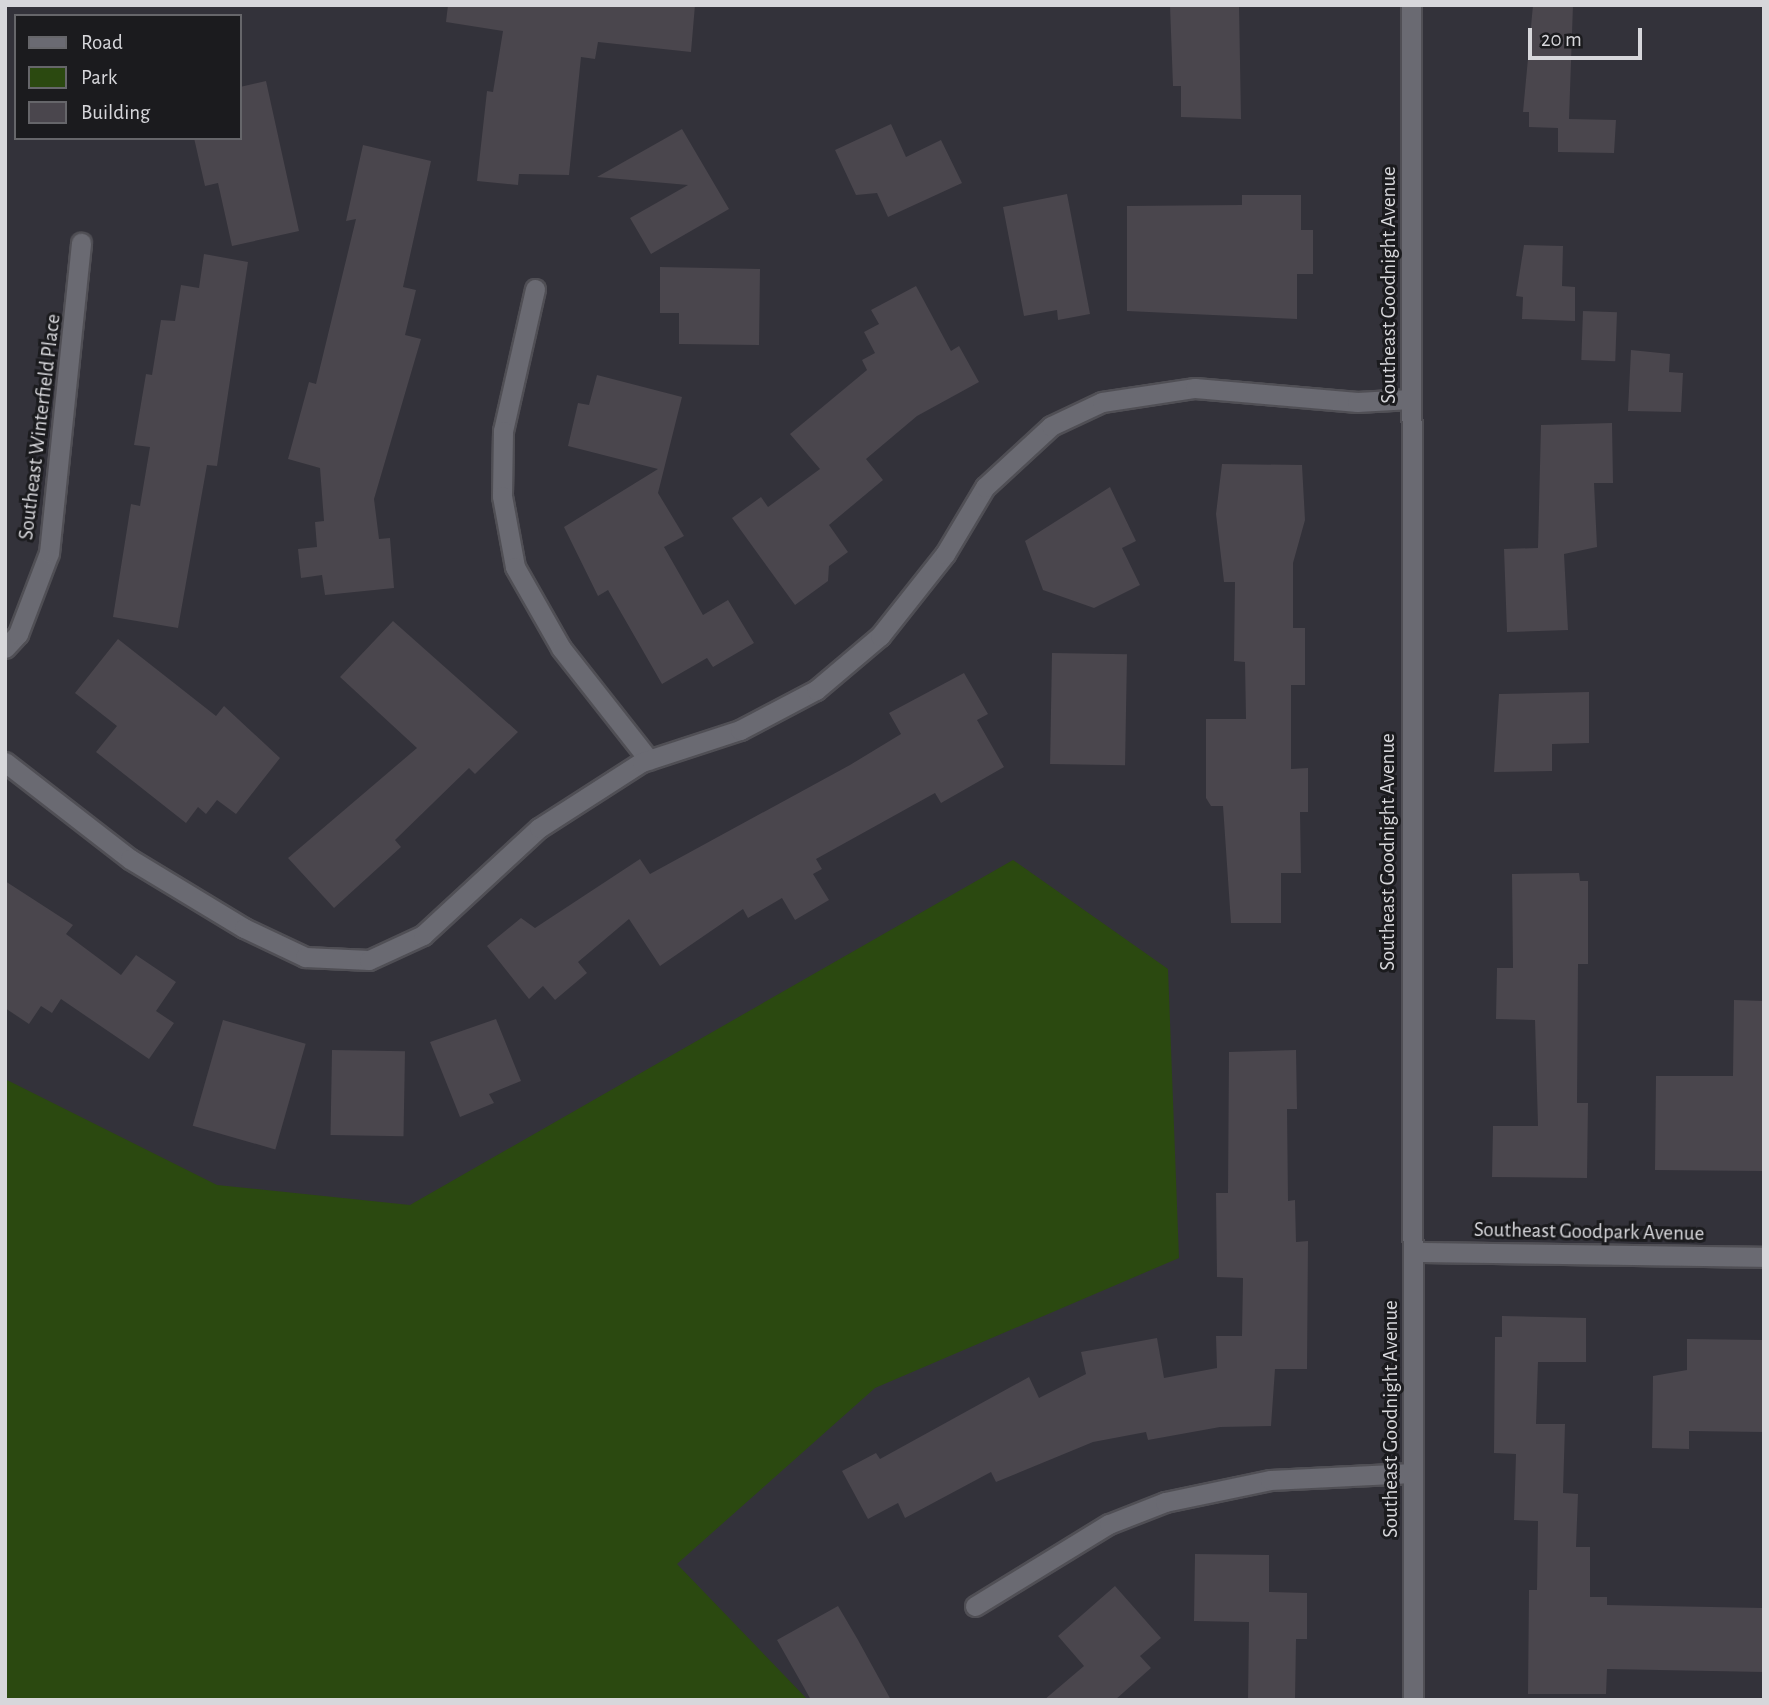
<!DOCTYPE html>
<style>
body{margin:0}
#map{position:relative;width:1769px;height:1705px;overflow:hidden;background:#33323a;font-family:"Alegreya Sans",sans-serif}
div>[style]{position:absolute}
.green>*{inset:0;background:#2b4910}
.building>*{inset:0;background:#4a464d;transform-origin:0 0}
.roads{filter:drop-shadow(2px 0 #504f55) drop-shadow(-2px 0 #504f55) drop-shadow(0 2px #504f55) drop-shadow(0 -2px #504f55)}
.minor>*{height:19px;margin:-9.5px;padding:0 9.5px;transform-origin:9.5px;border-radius:9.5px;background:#6a6a72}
.tertiary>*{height:19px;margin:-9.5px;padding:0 9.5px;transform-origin:9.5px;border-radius:9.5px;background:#6a6a72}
span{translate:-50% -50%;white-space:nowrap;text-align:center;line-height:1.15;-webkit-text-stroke:6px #1b1b1e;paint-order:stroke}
.street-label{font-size:21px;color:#d7d7db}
.frame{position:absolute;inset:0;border:7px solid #d7d7db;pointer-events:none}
.legend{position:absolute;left:14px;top:14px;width:228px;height:126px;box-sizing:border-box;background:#1b1b1e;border:2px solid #66666a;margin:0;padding:9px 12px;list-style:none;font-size:21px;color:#d7d7db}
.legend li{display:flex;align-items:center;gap:14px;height:35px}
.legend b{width:35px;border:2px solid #66666a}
.scale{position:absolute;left:1528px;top:28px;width:114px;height:32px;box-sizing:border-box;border:4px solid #d7d7db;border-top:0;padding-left:9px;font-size:21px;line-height:24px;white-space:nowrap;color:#d7d7db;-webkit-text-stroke:5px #1b1b1e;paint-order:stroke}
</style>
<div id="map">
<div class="green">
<div style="clip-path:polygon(1013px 860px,1168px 969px,1179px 1258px,875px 1388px,677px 1564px,808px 1700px,5px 1700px,5px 1079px,217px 1185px,410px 1205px)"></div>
</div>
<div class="building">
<div style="clip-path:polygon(448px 5px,695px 5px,691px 52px,598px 42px,595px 59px,581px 57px,569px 175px,519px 174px,518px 185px,477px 181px,487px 91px,493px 92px,503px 31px,446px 22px)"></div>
<div style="clip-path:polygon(1239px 5px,1241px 119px,1181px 117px,1181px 86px,1173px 86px,1170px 6px)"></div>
<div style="clip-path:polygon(1533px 5px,1573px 5px,1569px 119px,1616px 120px,1614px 153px,1558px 152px,1558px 128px,1529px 127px,1529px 112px,1523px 112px)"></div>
<div style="clip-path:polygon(266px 81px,299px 231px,232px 246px,218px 183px,205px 186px,194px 138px,240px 138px,240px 87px)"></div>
<div style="clip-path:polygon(891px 124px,906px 157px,941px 140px,962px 183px,888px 217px,877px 193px,856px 195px,835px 150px)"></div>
<div style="clip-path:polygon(682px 129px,729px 209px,651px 254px,630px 218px,688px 185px,597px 177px)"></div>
<div style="clip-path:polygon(363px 145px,431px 161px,403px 287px,416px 290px,405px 335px,421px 339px,374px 499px,379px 539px,390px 538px,394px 588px,325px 595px,322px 575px,301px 578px,298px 549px,317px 547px,315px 522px,324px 521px,320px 468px,288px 459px,309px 382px,316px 384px,356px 219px,346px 221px)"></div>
<div style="clip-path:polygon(1067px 194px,1090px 314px,1058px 320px,1057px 310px,1024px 316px,1003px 207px)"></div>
<div style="clip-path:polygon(1242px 195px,1301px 195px,1301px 230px,1313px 230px,1313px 274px,1297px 274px,1297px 319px,1127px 311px,1127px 206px,1242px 205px)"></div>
<div style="clip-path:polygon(1524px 245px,1563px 246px,1562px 286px,1575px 287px,1575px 321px,1522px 319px,1523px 297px,1516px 296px)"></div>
<div style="clip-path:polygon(204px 254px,248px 262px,217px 466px,207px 465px,178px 628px,113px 617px,131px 504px,140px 506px,150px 447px,134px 445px,146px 374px,152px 375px,161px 320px,175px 321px,181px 285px,199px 288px)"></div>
<div style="clip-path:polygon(660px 267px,760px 269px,759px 345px,679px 344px,679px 313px,660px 313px)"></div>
<div style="clip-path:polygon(916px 286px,951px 351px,959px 346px,979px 382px,917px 416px,866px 459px,883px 480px,829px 525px,848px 552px,829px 566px,828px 581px,795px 605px,732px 518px,761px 497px,768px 507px,820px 469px,790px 434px,867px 370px,862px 360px,875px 353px,864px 332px,879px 324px,871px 310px)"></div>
<div style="left:1583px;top:311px;width:34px;height:49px;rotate:2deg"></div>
<div style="clip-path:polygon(1631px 350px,1670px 354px,1669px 372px,1683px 373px,1681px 412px,1628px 411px)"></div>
<div style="clip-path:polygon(597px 375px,682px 397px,658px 493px,684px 536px,664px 547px,703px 615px,728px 600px,754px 643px,713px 667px,707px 658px,662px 684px,608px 590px,598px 596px,564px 527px,658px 469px,568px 446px,578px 403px,589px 405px)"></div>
<div style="clip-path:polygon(1612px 423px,1613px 483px,1594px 483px,1597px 547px,1564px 554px,1568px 630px,1507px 632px,1504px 549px,1538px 548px,1541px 425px)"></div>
<div style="clip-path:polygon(1222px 464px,1302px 465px,1305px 520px,1293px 563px,1293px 628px,1305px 628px,1305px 685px,1291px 685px,1291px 769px,1308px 768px,1308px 812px,1300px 812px,1301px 873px,1281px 873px,1281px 923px,1231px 923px,1223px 806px,1211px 806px,1206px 798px,1206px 719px,1246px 719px,1245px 662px,1234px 661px,1235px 582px,1224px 582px,1216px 514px)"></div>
<div style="clip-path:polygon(1110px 487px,1136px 541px,1122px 548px,1140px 585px,1094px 608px,1043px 590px,1025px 541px)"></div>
<div style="clip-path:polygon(393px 621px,518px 732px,475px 774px,469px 768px,395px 840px,401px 847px,334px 908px,288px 858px,417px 748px,340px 677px)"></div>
<div style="clip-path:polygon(118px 639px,216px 716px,224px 706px,280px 758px,236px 814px,217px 800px,206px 814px,198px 807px,186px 823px,96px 752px,117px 726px,75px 693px)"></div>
<div style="left:1052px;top:653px;width:75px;height:111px;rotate:1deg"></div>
<div style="clip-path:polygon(964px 673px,988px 714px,977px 720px,1004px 767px,941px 803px,935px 793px,816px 859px,822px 869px,813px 874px,829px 900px,795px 920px,782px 898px,748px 918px,743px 909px,660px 966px,629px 919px,578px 962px,587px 973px,555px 1000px,543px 986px,529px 999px,487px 946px,521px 918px,535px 928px,640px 859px,650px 874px,850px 765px,901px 734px,889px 713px)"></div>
<div style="clip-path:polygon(1589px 692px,1589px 743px,1552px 744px,1552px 771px,1494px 772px,1499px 694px)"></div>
<div style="clip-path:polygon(1579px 873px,1580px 881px,1588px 881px,1588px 964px,1578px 964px,1577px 1103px,1588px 1103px,1587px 1178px,1492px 1177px,1493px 1126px,1538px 1126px,1535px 1020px,1496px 1019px,1497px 968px,1513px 968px,1512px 874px)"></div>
<div style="clip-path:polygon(5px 881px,73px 925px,66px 934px,121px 975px,136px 955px,176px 982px,156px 1011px,174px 1023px,149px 1059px,61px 999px,52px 1013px,41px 1006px,29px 1024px,5px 1008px)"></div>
<div style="clip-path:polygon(1734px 1000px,1764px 1001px,1764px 1171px,1655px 1170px,1656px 1076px,1733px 1076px)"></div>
<div style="clip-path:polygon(496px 1019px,521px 1081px,489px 1094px,494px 1103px,460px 1117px,430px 1042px)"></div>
<div style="left:223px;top:1020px;width:86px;height:110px;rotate:16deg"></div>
<div style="left:332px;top:1050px;width:73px;height:85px;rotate:1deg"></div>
<div style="clip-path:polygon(1296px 1050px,1297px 1109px,1287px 1109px,1288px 1201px,1295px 1200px,1296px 1242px,1308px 1241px,1307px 1369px,1275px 1369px,1271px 1426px,1220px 1427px,1148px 1440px,1146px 1432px,1093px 1442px,996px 1482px,991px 1472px,905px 1518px,898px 1503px,868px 1519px,842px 1471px,876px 1453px,880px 1459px,1029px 1377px,1039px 1398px,1086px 1374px,1081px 1352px,1157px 1338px,1164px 1378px,1217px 1368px,1216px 1336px,1242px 1336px,1243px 1278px,1217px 1277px,1216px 1193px,1228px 1193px,1229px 1052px)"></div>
<div style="clip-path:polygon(1502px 1316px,1586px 1318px,1586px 1362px,1538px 1362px,1536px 1424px,1565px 1424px,1563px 1493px,1578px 1494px,1576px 1547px,1590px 1547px,1590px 1597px,1607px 1597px,1607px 1605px,1764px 1608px,1764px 1672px,1607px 1669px,1606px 1694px,1528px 1694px,1529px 1590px,1537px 1590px,1538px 1521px,1514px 1520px,1516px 1454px,1494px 1453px,1495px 1337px,1502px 1337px)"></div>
<div style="clip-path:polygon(1687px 1339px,1764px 1340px,1764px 1432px,1689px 1431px,1689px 1449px,1652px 1448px,1653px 1376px,1687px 1370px)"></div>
<div style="clip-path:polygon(1195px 1554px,1269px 1555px,1269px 1592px,1307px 1593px,1307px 1639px,1296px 1639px,1295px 1700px,1248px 1700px,1249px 1622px,1194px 1621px)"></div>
<div style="clip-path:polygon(1115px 1586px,1161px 1638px,1140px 1656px,1151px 1668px,1115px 1700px,1044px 1700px,1084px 1666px,1058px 1636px)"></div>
<div style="clip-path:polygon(838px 1606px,858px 1640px,891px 1700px,811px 1700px,802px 1684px,777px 1640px)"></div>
</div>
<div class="roads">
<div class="minor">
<div style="left:535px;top:289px;width:146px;rotate:102.7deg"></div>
<div style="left:503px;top:431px;width:65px;rotate:90.9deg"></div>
<div style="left:502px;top:496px;width:72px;rotate:79.6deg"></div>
<div style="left:515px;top:567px;width:93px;rotate:60.4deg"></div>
<div style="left:561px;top:648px;width:142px;rotate:51.8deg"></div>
<div style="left:5px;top:648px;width:19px;rotate:-47deg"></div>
<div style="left:18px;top:634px;width:87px;rotate:-69.1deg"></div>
<div style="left:49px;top:553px;width:312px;rotate:-84.1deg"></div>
<div style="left:5px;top:762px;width:158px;rotate:37.8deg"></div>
<div style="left:130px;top:859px;width:133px;rotate:31.2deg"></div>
<div style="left:244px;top:928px;width:68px;rotate:25.4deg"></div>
<div style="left:305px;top:957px;width:64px;rotate:2.7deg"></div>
<div style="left:369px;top:960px;width:60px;rotate:-24.8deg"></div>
<div style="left:423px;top:935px;width:158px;rotate:-42.7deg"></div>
<div style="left:539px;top:828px;width:122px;rotate:-32.7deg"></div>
<div style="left:642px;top:762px;width:103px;rotate:-18.1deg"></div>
<div style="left:740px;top:730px;width:86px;rotate:-27.8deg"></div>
<div style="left:816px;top:690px;width:84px;rotate:-40.2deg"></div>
<div style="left:880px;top:636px;width:105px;rotate:-51.6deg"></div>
<div style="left:945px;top:554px;width:78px;rotate:-59.2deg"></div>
<div style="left:985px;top:487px;width:90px;rotate:-42.7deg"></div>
<div style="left:1051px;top:426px;width:56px;rotate:-25.2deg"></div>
<div style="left:1102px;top:402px;width:94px;rotate:-8.6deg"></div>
<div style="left:1195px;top:388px;width:163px;rotate:4.9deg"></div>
<div style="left:1357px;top:402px;width:54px;rotate:-3.2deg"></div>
<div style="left:1414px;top:1252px;width:350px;rotate:0.8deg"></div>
<div style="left:975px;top:1606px;width:157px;rotate:-31.5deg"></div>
<div style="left:1109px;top:1524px;width:60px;rotate:-21.4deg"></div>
<div style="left:1165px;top:1502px;width:107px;rotate:-11.8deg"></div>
<div style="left:1270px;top:1480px;width:143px;rotate:-2.8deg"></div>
</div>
<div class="tertiary">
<div style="left:1411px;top:5px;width:1695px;rotate:89.93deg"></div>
</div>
</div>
<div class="street-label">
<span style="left:1389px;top:285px;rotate:-90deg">Southeast Goodnight Avenue</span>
<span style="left:40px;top:427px;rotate:-83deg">Southeast Winterfield Place</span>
<span style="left:1388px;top:852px;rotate:-90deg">Southeast Goodnight Avenue</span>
<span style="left:1589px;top:1232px;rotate:1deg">Southeast Goodpark Avenue</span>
<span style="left:1391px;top:1419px;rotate:-90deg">Southeast Goodnight Avenue</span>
</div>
<div class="frame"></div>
<ul class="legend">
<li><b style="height:9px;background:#6a6a72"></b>Road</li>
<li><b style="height:19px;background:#2b4910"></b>Park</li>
<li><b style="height:19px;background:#4a464d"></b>Building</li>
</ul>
<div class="scale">20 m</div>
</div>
